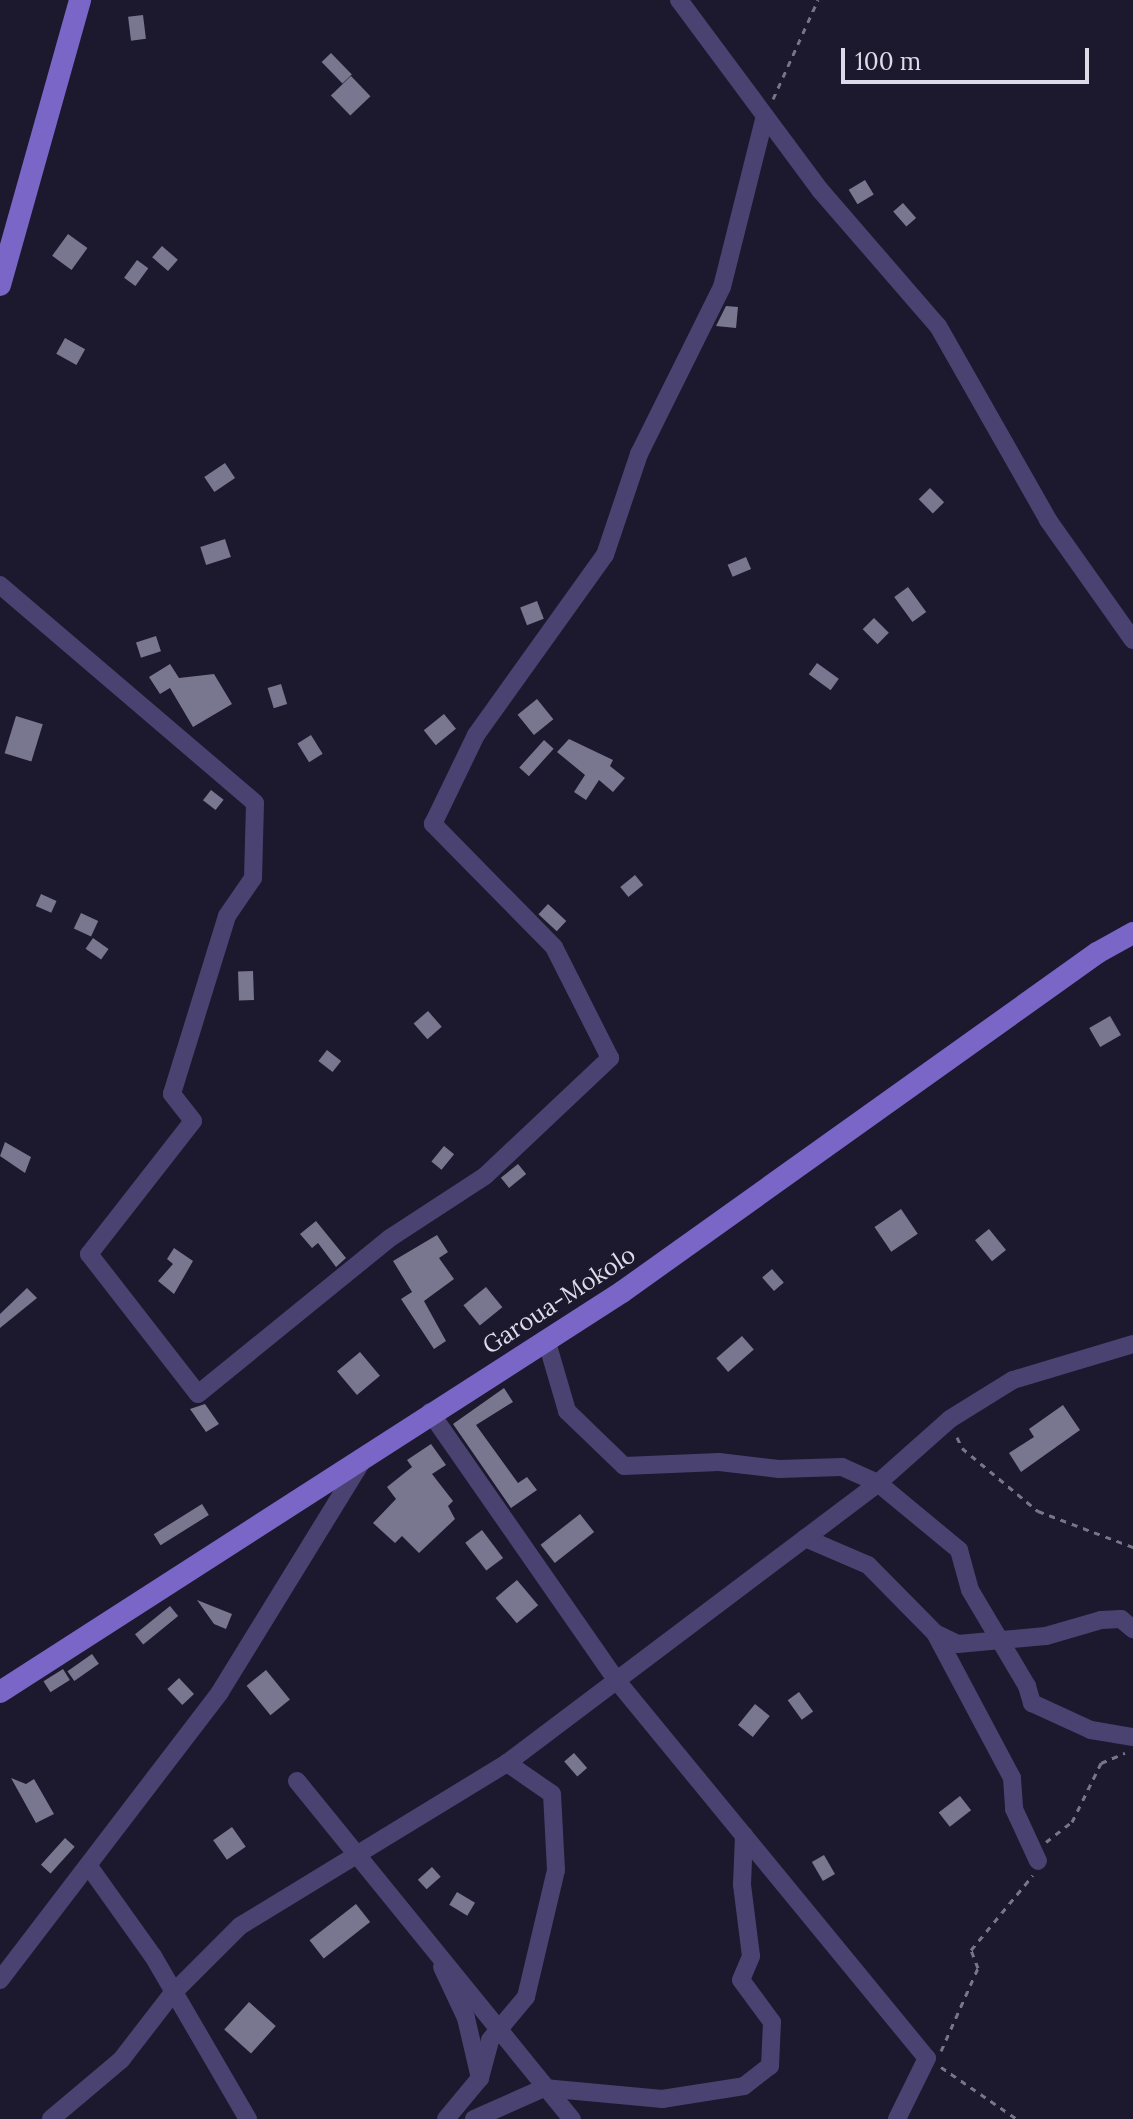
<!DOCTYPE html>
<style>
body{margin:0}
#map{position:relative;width:1133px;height:2119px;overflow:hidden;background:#1c182d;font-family:Lora,serif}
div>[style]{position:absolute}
.building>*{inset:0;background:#797690;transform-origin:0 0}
.path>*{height:3px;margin-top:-1.5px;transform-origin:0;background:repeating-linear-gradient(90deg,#787587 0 6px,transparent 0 12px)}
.minor>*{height:18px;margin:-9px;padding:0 9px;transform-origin:9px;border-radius:9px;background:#4a4270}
.major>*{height:22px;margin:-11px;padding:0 11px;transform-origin:11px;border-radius:11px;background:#7966c6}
span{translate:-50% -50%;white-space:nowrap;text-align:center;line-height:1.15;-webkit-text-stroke:7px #1c182d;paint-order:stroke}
.street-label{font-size:24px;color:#dcdbe9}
.scale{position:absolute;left:841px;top:48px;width:248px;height:36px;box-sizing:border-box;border:4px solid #dcdbe9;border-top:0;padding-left:10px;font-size:24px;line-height:28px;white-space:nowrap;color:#dcdbe9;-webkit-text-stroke:6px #1c182d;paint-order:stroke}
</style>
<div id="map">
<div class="building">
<div style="left:143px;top:15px;width:24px;height:15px;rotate:83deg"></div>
<div style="left:331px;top:53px;width:30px;height:13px;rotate:46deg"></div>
<div style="left:351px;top:76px;width:28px;height:28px;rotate:46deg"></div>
<div style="left:865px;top:180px;width:17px;height:19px;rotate:59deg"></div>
<div style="left:903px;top:203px;width:20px;height:13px;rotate:49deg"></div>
<div style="left:68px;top:234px;width:24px;height:27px;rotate:36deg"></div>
<div style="left:162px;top:246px;width:21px;height:15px;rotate:41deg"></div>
<div style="left:137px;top:260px;width:14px;height:22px;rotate:36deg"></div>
<div style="clip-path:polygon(726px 306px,738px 307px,736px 328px,716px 326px)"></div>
<div style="left:65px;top:338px;width:23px;height:18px;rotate:29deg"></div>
<div style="left:225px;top:463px;width:18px;height:25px;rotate:56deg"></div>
<div style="left:930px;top:488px;width:20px;height:16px;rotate:45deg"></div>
<div style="left:225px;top:539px;width:19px;height:26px;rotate:72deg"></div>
<div style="left:746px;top:557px;width:13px;height:20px;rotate:67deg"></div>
<div style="left:908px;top:587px;width:31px;height:17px;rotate:54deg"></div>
<div style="left:537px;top:601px;width:19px;height:18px;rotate:69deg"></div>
<div style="left:874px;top:618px;width:21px;height:16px;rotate:45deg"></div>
<div style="left:156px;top:636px;width:16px;height:21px;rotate:72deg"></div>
<div style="left:817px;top:663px;width:27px;height:14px;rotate:36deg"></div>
<div style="clip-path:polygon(170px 664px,179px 678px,214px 674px,232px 704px,193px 727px,170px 688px,160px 694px,149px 677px)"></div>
<div style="left:281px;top:684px;width:21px;height:14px;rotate:73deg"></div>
<div style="left:537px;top:699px;width:26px;height:25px;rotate:51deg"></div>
<div style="left:444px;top:714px;width:19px;height:26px;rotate:51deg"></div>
<div style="left:16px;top:716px;width:28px;height:39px;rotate:17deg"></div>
<div style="left:311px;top:735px;width:22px;height:16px;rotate:58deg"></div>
<div style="clip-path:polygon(569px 739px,613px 760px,610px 766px,625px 778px,613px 792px,599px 780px,586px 800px,574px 792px,585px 775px,557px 752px)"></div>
<div style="left:544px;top:740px;width:13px;height:37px;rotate:42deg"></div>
<div style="left:211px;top:790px;width:16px;height:13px;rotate:38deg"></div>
<div style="left:635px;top:875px;width:13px;height:19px;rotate:51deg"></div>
<div style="left:41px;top:894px;width:17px;height:13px;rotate:24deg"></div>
<div style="left:548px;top:904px;width:25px;height:14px;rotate:43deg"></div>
<div style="left:81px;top:913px;width:19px;height:17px;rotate:25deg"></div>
<div style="left:93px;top:938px;width:19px;height:13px;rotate:35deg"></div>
<div style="left:253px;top:971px;width:29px;height:15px;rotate:88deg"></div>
<div style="left:428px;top:1011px;width:21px;height:19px;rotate:49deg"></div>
<div style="left:1110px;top:1016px;width:22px;height:24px;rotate:60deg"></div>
<div style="left:327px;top:1050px;width:18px;height:14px;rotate:38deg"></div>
<div style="clip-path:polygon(5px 1142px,31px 1157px,25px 1173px,0 1156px)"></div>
<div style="left:444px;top:1146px;width:13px;height:20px;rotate:39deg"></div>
<div style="left:518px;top:1164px;width:13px;height:22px;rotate:51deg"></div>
<div style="left:901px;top:1209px;width:30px;height:32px;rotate:56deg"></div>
<div style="clip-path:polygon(316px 1221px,346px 1258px,336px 1267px,318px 1243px,312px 1248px,300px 1234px)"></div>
<div style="left:989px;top:1229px;width:27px;height:18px;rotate:51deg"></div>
<div style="clip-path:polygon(437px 1235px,448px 1252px,439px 1258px,454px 1279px,424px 1301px,446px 1341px,434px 1349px,401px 1299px,412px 1292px,393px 1261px)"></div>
<div style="clip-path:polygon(174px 1248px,193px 1261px,174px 1294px,158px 1281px,173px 1264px,167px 1259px)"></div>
<div style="left:772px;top:1269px;width:18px;height:13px;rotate:49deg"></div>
<div style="left:486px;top:1287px;width:26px;height:29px;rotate:51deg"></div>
<div style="clip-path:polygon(27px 1288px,37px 1298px,0 1328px,0 1314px)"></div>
<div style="left:742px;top:1336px;width:18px;height:34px;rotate:49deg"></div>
<div style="left:360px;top:1352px;width:31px;height:30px;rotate:50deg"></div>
<div style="clip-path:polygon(504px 1388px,513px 1402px,476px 1425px,518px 1483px,527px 1477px,537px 1490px,511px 1508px,453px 1424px)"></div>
<div style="clip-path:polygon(205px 1404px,219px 1424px,206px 1432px,190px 1409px)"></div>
<div style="clip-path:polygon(1063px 1405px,1080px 1430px,1021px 1472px,1009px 1453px,1034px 1437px,1029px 1429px)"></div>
<div style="clip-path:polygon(431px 1444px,446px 1465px,432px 1474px,453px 1501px,448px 1506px,455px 1519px,419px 1553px,402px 1536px,395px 1543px,373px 1523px,396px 1499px,387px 1487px,412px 1467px,407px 1460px)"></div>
<div style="left:202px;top:1504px;width:13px;height:57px;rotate:58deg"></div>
<div style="left:580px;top:1514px;width:23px;height:50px;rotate:52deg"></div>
<div style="left:482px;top:1530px;width:35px;height:21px;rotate:53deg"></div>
<div style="left:517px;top:1580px;width:33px;height:28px;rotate:50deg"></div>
<div style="clip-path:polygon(197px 1600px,232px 1614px,226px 1629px,214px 1624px)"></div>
<div style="left:170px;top:1606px;width:13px;height:45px;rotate:51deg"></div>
<div style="left:92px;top:1654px;width:12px;height:30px;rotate:55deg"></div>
<div style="left:63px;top:1669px;width:13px;height:23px;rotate:58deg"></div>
<div style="left:266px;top:1670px;width:38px;height:25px;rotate:51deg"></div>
<div style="left:179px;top:1678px;width:22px;height:16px;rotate:47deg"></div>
<div style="left:799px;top:1692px;width:24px;height:14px;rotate:54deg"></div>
<div style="left:755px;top:1704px;width:19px;height:27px;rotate:39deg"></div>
<div style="left:574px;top:1753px;width:20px;height:13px;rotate:49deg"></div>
<div style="clip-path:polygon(11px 1778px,26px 1784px,34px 1779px,54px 1814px,36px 1823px)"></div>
<div style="left:960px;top:1796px;width:18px;height:27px;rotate:52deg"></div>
<div style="left:232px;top:1827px;width:24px;height:23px;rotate:55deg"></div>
<div style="left:65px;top:1838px;width:13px;height:36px;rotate:42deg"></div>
<div style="left:824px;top:1855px;width:22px;height:14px;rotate:60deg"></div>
<div style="left:432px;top:1867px;width:13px;height:19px;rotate:48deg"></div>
<div style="left:457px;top:1892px;width:21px;height:15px;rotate:31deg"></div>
<div style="left:356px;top:1904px;width:23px;height:59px;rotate:52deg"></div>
<div style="left:249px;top:2002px;width:36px;height:37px;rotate:42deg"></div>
</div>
<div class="path">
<div style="left:773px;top:99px;width:109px;rotate:-65.6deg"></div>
<div style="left:957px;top:1437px;width:12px;rotate:66deg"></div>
<div style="left:962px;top:1448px;width:99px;rotate:39.7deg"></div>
<div style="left:1038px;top:1511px;width:102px;rotate:20.8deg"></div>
<div style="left:1046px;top:1842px;width:33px;rotate:-38deg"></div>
<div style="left:1072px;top:1822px;width:66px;rotate:-63.8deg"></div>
<div style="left:1101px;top:1763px;width:26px;rotate:-23deg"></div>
<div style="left:941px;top:2051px;width:91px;rotate:-66deg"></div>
<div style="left:978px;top:1968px;width:19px;rotate:-111deg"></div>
<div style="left:971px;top:1950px;width:97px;rotate:-50.4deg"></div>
<div style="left:941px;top:2067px;width:92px;rotate:34.4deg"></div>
</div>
<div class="minor">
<div style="left:679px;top:0;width:237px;rotate:53.4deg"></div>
<div style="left:820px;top:190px;width:180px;rotate:49.1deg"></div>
<div style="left:938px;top:326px;width:223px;rotate:60.4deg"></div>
<div style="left:1048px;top:520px;width:147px;rotate:54.7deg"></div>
<div style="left:0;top:585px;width:335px;rotate:40.5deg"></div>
<div style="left:255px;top:803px;width:75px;rotate:91.5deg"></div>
<div style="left:253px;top:878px;width:46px;rotate:124.4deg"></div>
<div style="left:227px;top:916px;width:186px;rotate:107.2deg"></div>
<div style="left:172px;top:1094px;width:34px;rotate:52deg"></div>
<div style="left:193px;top:1121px;width:169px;rotate:128deg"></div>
<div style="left:89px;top:1254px;width:177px;rotate:52.1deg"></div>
<div style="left:198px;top:1394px;width:247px;rotate:-39.1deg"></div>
<div style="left:390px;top:1238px;width:113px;rotate:-33.1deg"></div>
<div style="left:485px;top:1176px;width:172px;rotate:-43.3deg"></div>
<div style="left:610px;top:1058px;width:124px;rotate:-116.8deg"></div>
<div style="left:554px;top:947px;width:173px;rotate:-134.5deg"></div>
<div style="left:433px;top:824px;width:99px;rotate:-64.2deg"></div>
<div style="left:476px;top:735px;width:221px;rotate:-54.4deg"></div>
<div style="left:605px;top:555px;width:107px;rotate:-71.4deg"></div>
<div style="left:639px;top:454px;width:186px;rotate:-63.6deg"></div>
<div style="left:722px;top:287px;width:176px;rotate:-75.9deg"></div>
<div style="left:546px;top:1339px;width:75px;rotate:73.7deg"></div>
<div style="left:567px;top:1411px;width:79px;rotate:44deg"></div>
<div style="left:624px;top:1466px;width:95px;rotate:-2.4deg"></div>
<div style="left:719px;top:1462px;width:60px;rotate:6.7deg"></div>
<div style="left:779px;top:1469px;width:63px;rotate:-1.8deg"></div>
<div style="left:842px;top:1467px;width:39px;rotate:24deg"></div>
<div style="left:878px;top:1483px;width:105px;rotate:39.6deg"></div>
<div style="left:959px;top:1550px;width:41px;rotate:74.6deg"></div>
<div style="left:970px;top:1590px;width:112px;rotate:59.3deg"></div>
<div style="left:1027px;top:1686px;width:18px;rotate:74deg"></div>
<div style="left:1032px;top:1703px;width:65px;rotate:24.6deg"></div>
<div style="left:1091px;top:1730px;width:43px;rotate:9.5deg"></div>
<div style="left:430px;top:1412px;width:328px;rotate:55.2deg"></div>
<div style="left:617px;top:1681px;width:488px;rotate:50.6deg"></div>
<div style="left:927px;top:2058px;width:68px;rotate:116.2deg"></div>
<div style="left:805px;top:1538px;width:69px;rotate:23.2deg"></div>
<div style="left:868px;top:1565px;width:95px;rotate:45.4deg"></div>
<div style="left:935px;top:1633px;width:25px;rotate:26deg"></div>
<div style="left:958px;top:1644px;width:88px;rotate:-5.2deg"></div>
<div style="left:1046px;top:1636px;width:57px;rotate:-16.2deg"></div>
<div style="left:1101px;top:1620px;width:20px;rotate:-3deg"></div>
<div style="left:1121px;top:1619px;width:16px;rotate:40deg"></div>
<div style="left:935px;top:1633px;width:164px;rotate:62deg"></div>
<div style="left:1012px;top:1778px;width:31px;rotate:86deg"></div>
<div style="left:1014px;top:1809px;width:57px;rotate:65.2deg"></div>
<div style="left:297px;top:1781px;width:436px;rotate:50.9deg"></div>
<div style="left:88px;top:1865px;width:112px;rotate:54.5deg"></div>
<div style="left:153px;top:1956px;width:189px;rotate:59.8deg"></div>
<div style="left:442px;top:1967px;width:56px;rotate:64.8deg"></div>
<div style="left:466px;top:2018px;width:62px;rotate:76.9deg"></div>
<div style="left:480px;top:2078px;width:53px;rotate:129.7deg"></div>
<div style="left:0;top:1980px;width:362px;rotate:-52.6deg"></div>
<div style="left:220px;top:1692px;width:275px;rotate:-58.4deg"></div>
<div style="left:480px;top:2078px;width:39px;rotate:-75deg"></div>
<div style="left:490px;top:2040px;width:56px;rotate:-50.1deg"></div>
<div style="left:526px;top:1997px;width:130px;rotate:-76.7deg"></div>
<div style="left:556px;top:1870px;width:76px;rotate:-93deg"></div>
<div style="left:552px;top:1794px;width:55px;rotate:-145.4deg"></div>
<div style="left:51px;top:2119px;width:92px;rotate:-40.1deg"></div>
<div style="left:121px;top:2060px;width:83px;rotate:-52.3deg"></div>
<div style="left:172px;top:1994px;width:96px;rotate:-45deg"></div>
<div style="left:240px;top:1926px;width:313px;rotate:-31.4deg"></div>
<div style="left:507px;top:1763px;width:465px;rotate:-37deg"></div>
<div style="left:878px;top:1483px;width:96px;rotate:-41.6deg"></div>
<div style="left:950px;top:1419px;width:74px;rotate:-31.8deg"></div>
<div style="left:1013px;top:1380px;width:125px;rotate:-16.7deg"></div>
<div style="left:474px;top:2119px;width:77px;rotate:-23.9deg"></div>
<div style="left:544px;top:2088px;width:119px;rotate:5.3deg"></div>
<div style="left:662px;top:2099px;width:83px;rotate:-9deg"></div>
<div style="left:744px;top:2086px;width:33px;rotate:-38deg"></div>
<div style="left:770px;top:2066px;width:44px;rotate:-87.4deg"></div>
<div style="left:772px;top:2022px;width:52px;rotate:-126.4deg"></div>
<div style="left:741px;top:1980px;width:26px;rotate:-67deg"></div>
<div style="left:751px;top:1956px;width:72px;rotate:-97.2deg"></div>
<div style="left:742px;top:1885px;width:50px;rotate:-87.7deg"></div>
</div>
<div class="major">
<div style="left:0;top:285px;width:296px;rotate:-74.3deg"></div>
<div style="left:0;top:1692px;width:740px;rotate:-32.74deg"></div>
<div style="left:622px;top:1292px;width:584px;rotate:-35.51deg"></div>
<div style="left:1097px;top:953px;width:41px;rotate:-29.1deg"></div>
</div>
<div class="street-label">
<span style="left:559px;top:1300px;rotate:-33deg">Garoua-Mokolo</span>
</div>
<div class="scale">100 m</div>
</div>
